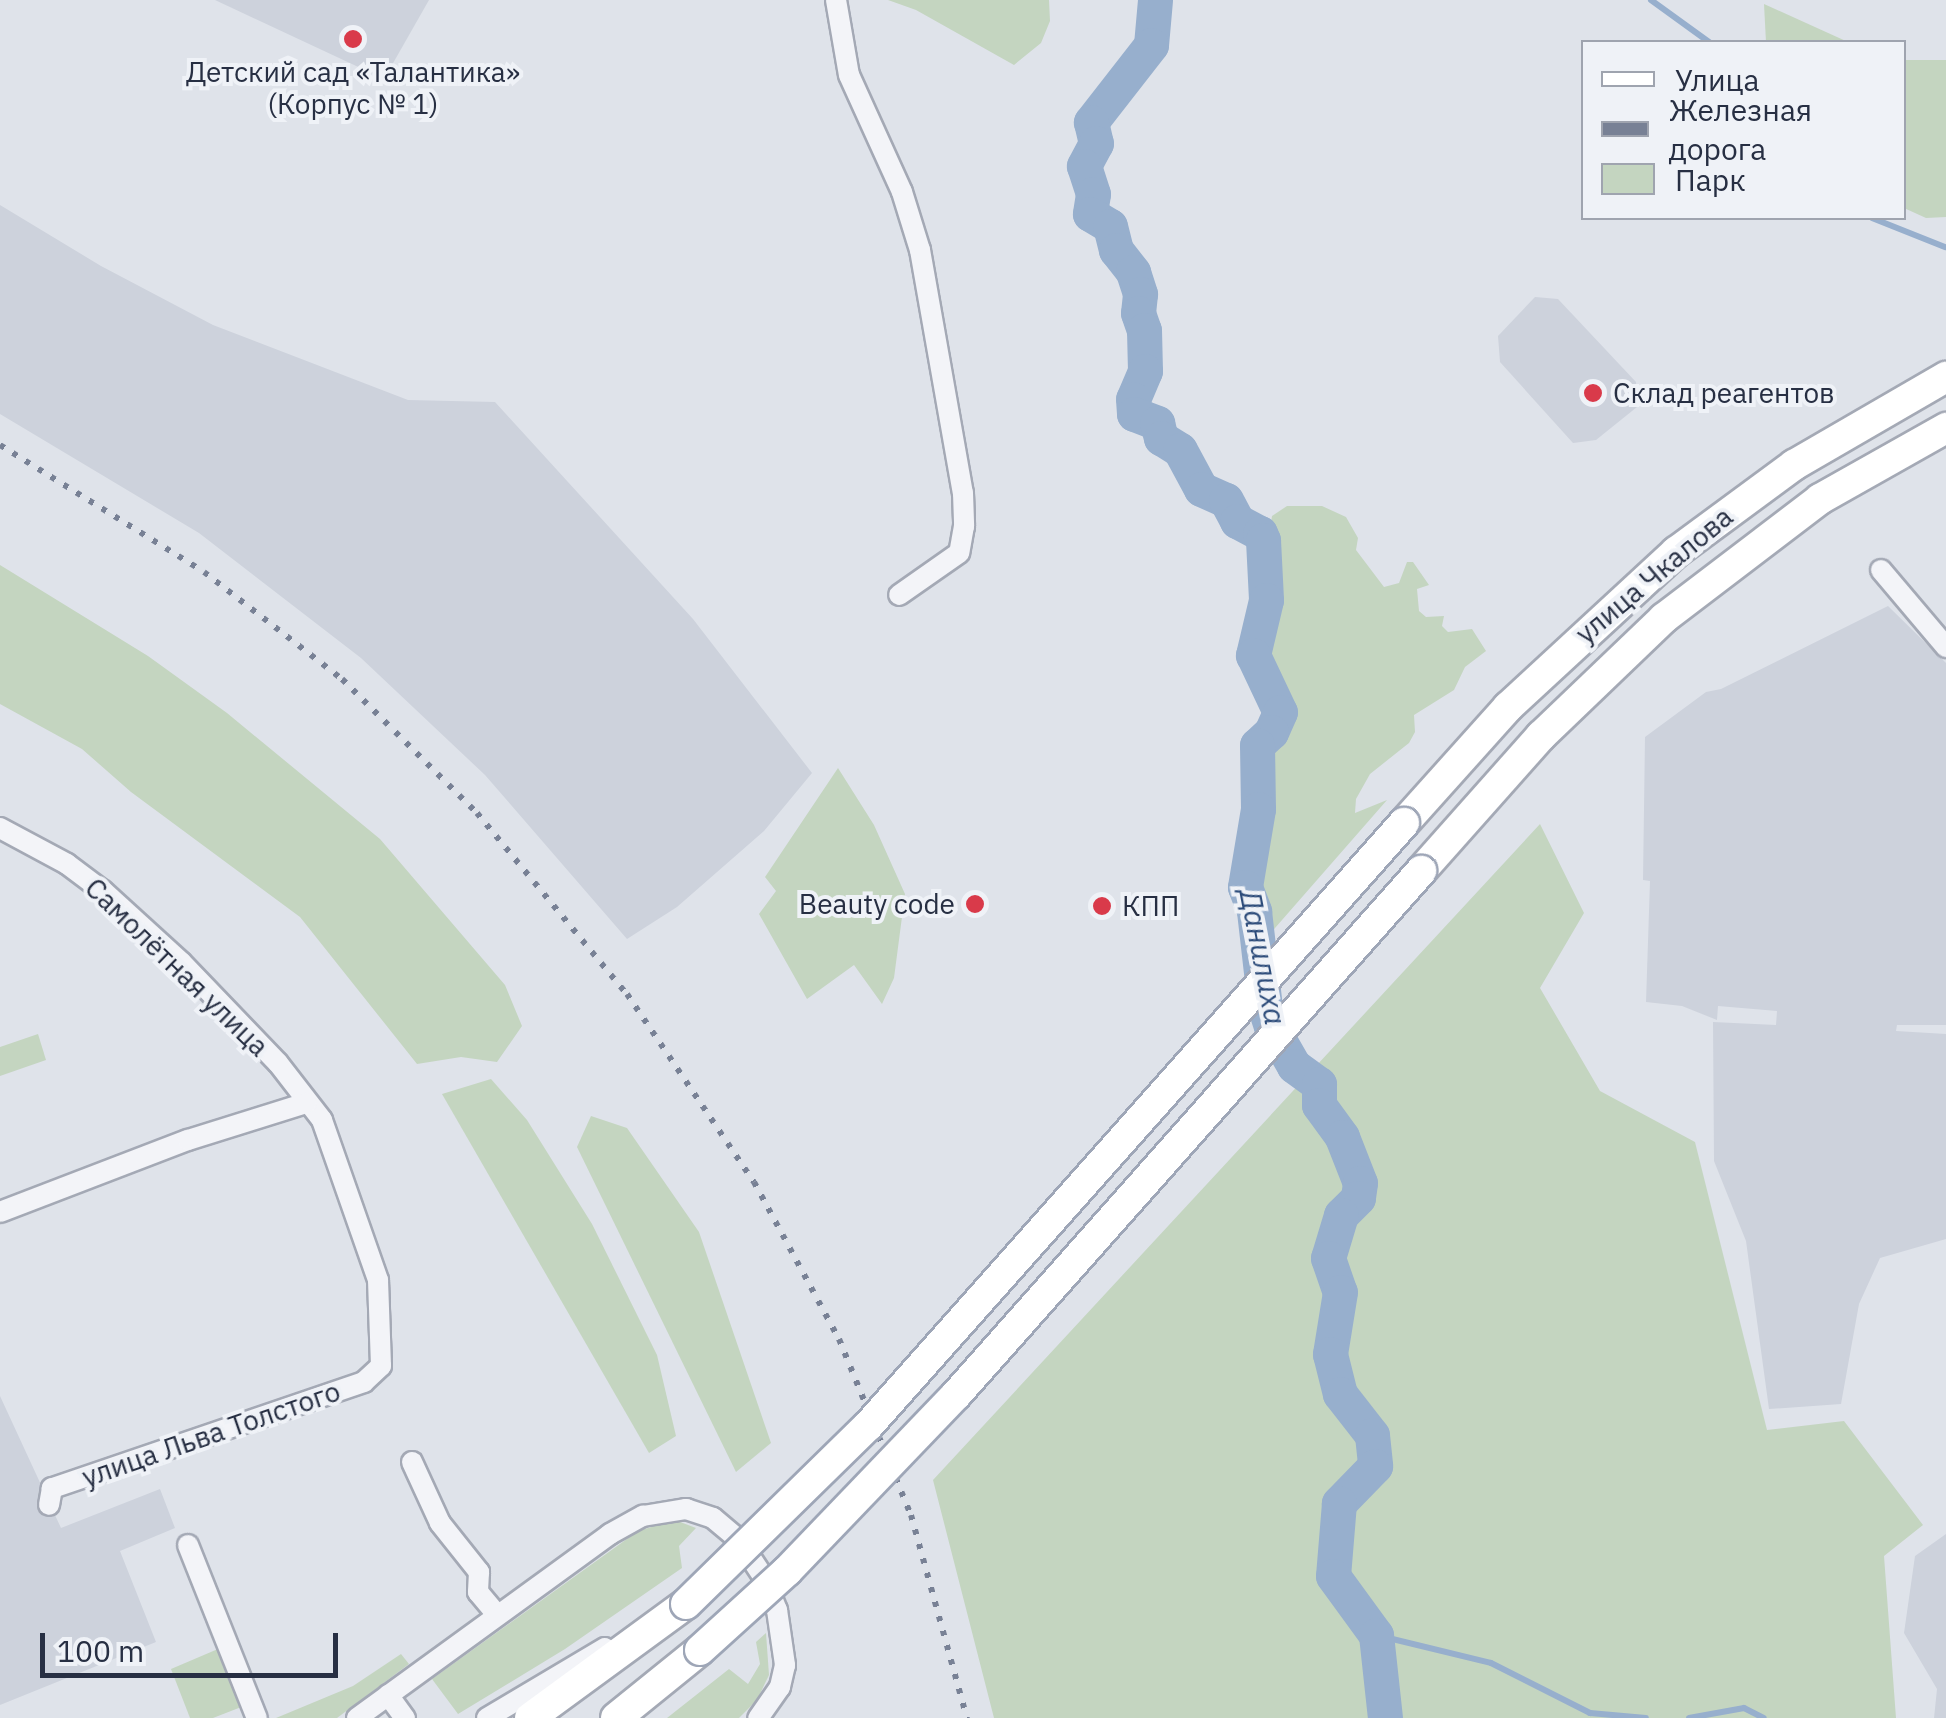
<!DOCTYPE html>
<meta charset="utf-8">
<style>
body{margin:0}
#map{position:relative;width:1946px;height:1718px;overflow:hidden;background:#dfe3ea;font-family:"IBM Plex Sans",sans-serif}
div>[style]{position:absolute}
.built>*{inset:0;background:#cdd2dc}
.green>*{inset:0;background:#c4d5c0}
.stream>*{height:6px;margin:-3px;padding:0 3px;transform-origin:3px;border-radius:3px;background:#97afcd}
.river>*{height:35px;margin:-17.5px;padding:0 17.5px;transform-origin:17.5px;border-radius:17.5px;background:#97afcd}
.roads{filter:drop-shadow(2px 0 #a4a9b5) drop-shadow(-2px 0 #a4a9b5) drop-shadow(0 2px #a4a9b5) drop-shadow(0 -2px #a4a9b5)}
.minor>*{height:20px;margin:-10px;padding:0 10px;transform-origin:10px;border-radius:10px;background:#f3f4f8}
.primary>*{height:30px;margin:-15px;padding:0 15px;transform-origin:15px;border-radius:15px;background:#fff}
.rail>*{height:6px;margin-top:-3px;transform-origin:0;background:repeating-linear-gradient(90deg,#788195 0 5px,transparent 0 15px)}
.bridges{filter:drop-shadow(2px 0 #9ea6b7) drop-shadow(-2px 0 #9ea6b7) drop-shadow(0 2px #9ea6b7) drop-shadow(0 -2px #9ea6b7)}
.primary-bridge>*{height:30px;margin:-15px;padding:0 15px;transform-origin:15px;border-radius:15px;background:#fff}
.dots>*{width:28px;height:28px;translate:-50% -50%;box-sizing:border-box;border:5px solid #eff2f7;border-radius:50%}
span{translate:-50% -50%;white-space:nowrap;text-align:center;line-height:1.15;-webkit-text-stroke:8px #eff2f7;paint-order:stroke}
.poi-label{font-size:28px;color:#272f43}
.left{translate:0 -50%;text-align:left}
.right{translate:-100% -50%;text-align:right}
.street-label{font-size:28px;color:#272f43}
.water-label{font-size:30px;color:#2d4c7a;font-style:italic}
.legend{position:absolute;left:1581px;top:40px;width:325px;height:180px;box-sizing:border-box;background:#eff2f7;border:2px solid #9fa4af;margin:0;padding:12px 18px;list-style:none;font-size:30px;color:#272f43}
.legend li{display:flex;align-items:center;gap:20px;height:50px}
.legend b{width:50px;border:2px solid #9fa4af}
.scale{position:absolute;left:40px;top:1633px;width:298px;height:45px;box-sizing:border-box;border:5px solid #272f43;border-top:0;padding-left:12px;font-size:30px;line-height:35px;white-space:nowrap;color:#272f43;-webkit-text-stroke:8px #eff2f7;paint-order:stroke}
</style>
<div id="map">
<div class="built">
<div style="clip-path:polygon(215px 0,429px 0,384px 79px)"></div>
<div style="clip-path:polygon(0 205px,101px 266px,213px 325px,408px 400px,495px 402px,693px 619px,812px 773px,764px 831px,677px 907px,627px 939px,485px 775px,361px 658px,199px 533px,0 414px)"></div>
<div style="clip-path:polygon(1535px 297px,1558px 299px,1636px 382px,1637px 407px,1596px 440px,1573px 443px,1500px 362px,1498px 336px)"></div>
<div style="clip-path:polygon(1888px 606px,1946px 663px,1946px 1025px,1897px 1025px,1896px 1031px,1946px 1034px,1946px 1239px,1880px 1258px,1859px 1304px,1841px 1404px,1769px 1409px,1746px 1241px,1714px 1161px,1713px 1022px,1776px 1025px,1777px 1011px,1718px 1006px,1717px 1020px,1682px 1006px,1646px 1002px,1650px 881px,1643px 880px,1645px 737px,1706px 692px,1721px 689px)"></div>
<div style="clip-path:polygon(0 1396px,61px 1528px,160px 1489px,175px 1528px,120px 1551px,156px 1642px,0 1705px)"></div>
<div style="clip-path:polygon(1946px 1534px,1946px 1718px,1934px 1718px,1937px 1689px,1904px 1633px,1915px 1556px)"></div>
</div>
<div class="green">
<div style="clip-path:polygon(888px 0,1049px 0,1050px 21px,1041px 43px,1014px 65px,916px 10px)"></div>
<div style="clip-path:polygon(1764px 4px,1848px 42px,1766px 42px)"></div>
<div style="clip-path:polygon(1904px 60px,1946px 60px,1946px 217px,1926px 218px,1904px 208px)"></div>
<div style="clip-path:polygon(1287px 506px,1322px 506px,1346px 517px,1358px 538px,1356px 550px,1384px 587px,1399px 583px,1407px 562px,1413px 562px,1429px 585px,1417px 589px,1419px 611px,1426px 617px,1444px 616px,1442px 626px,1448px 632px,1472px 629px,1486px 651px,1465px 667px,1454px 690px,1414px 715px,1415px 732px,1409px 743px,1370px 774px,1356px 799px,1355px 813px,1387px 800px,1261px 944px,1258px 908px,1248px 885px,1264px 804px,1263px 746px,1286px 718px,1258px 650px,1272px 600px,1271px 566px,1277px 549px,1269px 535px,1272px 516px)"></div>
<div style="clip-path:polygon(0 565px,148px 656px,227px 713px,380px 839px,505px 985px,522px 1026px,497px 1062px,461px 1057px,417px 1064px,300px 917px,131px 792px,82px 749px,0 704px)"></div>
<div style="clip-path:polygon(838px 768px,874px 825px,905px 894px,894px 978px,882px 1004px,854px 965px,807px 999px,759px 914px,776px 891px,765px 877px)"></div>
<div style="clip-path:polygon(1540px 824px,1584px 913px,1540px 988px,1600px 1091px,1695px 1142px,1767px 1430px,1844px 1421px,1923px 1525px,1884px 1556px,1896px 1718px,994px 1718px,933px 1480px)"></div>
<div style="clip-path:polygon(38px 1034px,46px 1060px,0 1076px,0 1047px)"></div>
<div style="clip-path:polygon(491px 1079px,527px 1120px,592px 1224px,657px 1355px,676px 1436px,649px 1453px,442px 1094px)"></div>
<div style="clip-path:polygon(591px 1116px,627px 1128px,699px 1232px,771px 1443px,736px 1472px,577px 1147px)"></div>
<div style="clip-path:polygon(675px 1520px,696px 1528px,679px 1546px,682px 1568px,565px 1649px,458px 1714px,432px 1679px,638px 1531px)"></div>
<div style="clip-path:polygon(766px 1633px,769px 1675px,757px 1700px,739px 1718px,667px 1718px,729px 1669px,748px 1684px,760px 1664px,756px 1642px)"></div>
<div style="clip-path:polygon(225px 1646px,249px 1704px,213px 1718px,190px 1718px,171px 1669px)"></div>
<div style="clip-path:polygon(401px 1654px,409px 1664px,337px 1718px,276px 1718px,353px 1686px)"></div>
</div>
<div class="stream">
<div style="left:1651px;top:0;width:72px;rotate:35.9deg"></div>
<div style="left:1872px;top:218px;width:79px;rotate:21.7deg"></div>
<div style="left:1376px;top:1635px;width:118px;rotate:13.7deg"></div>
<div style="left:1491px;top:1663px;width:111px;rotate:26.8deg"></div>
<div style="left:1590px;top:1713px;width:56px;rotate:5.1deg"></div>
<div style="left:1689px;top:1718px;width:56px;rotate:-10.3deg"></div>
<div style="left:1744px;top:1708px;width:22px;rotate:27deg"></div>
</div>
<div class="river">
<div style="left:1155px;top:0;width:45px;rotate:95.1deg"></div>
<div style="left:1151px;top:45px;width:98px;rotate:127.9deg"></div>
<div style="left:1091px;top:122px;width:22px;rotate:77deg"></div>
<div style="left:1096px;top:143px;width:26px;rotate:118deg"></div>
<div style="left:1084px;top:166px;width:29px;rotate:72deg"></div>
<div style="left:1093px;top:194px;width:20px;rotate:99deg"></div>
<div style="left:1090px;top:214px;width:23px;rotate:31deg"></div>
<div style="left:1110px;top:226px;width:25px;rotate:76deg"></div>
<div style="left:1116px;top:250px;width:28px;rotate:52deg"></div>
<div style="left:1133px;top:272px;width:23px;rotate:72deg"></div>
<div style="left:1140px;top:294px;width:19px;rotate:96deg"></div>
<div style="left:1138px;top:313px;width:18px;rotate:71deg"></div>
<div style="left:1144px;top:330px;width:41px;rotate:88.6deg"></div>
<div style="left:1145px;top:371px;width:30px;rotate:113deg"></div>
<div style="left:1133px;top:399px;width:15px;rotate:86deg"></div>
<div style="left:1134px;top:414px;width:25px;rotate:21deg"></div>
<div style="left:1157px;top:423px;width:16px;rotate:75deg"></div>
<div style="left:1161px;top:438px;width:22px;rotate:32deg"></div>
<div style="left:1180px;top:450px;width:44px;rotate:61.7deg"></div>
<div style="left:1201px;top:489px;width:27px;rotate:24deg"></div>
<div style="left:1226px;top:500px;width:24px;rotate:62deg"></div>
<div style="left:1237px;top:521px;width:26px;rotate:28deg"></div>
<div style="left:1260px;top:533px;width:8px;rotate:67deg"></div>
<div style="left:1263px;top:540px;width:60px;rotate:87.1deg"></div>
<div style="left:1266px;top:600px;width:57px;rotate:103.3deg"></div>
<div style="left:1253px;top:655px;width:63px;rotate:64.7deg"></div>
<div style="left:1280px;top:712px;width:22px;rotate:114deg"></div>
<div style="left:1271px;top:732px;width:19px;rotate:137deg"></div>
<div style="left:1257px;top:745px;width:64px;rotate:89.1deg"></div>
<div style="left:1258px;top:809px;width:79px;rotate:99.5deg"></div>
<div style="left:1245px;top:887px;width:26px;rotate:69deg"></div>
<div style="left:1254px;top:911px;width:98px;rotate:83.5deg"></div>
<div style="left:1265px;top:1008px;width:19px;rotate:72deg"></div>
<div style="left:1271px;top:1026px;width:46px;rotate:60.1deg"></div>
<div style="left:1294px;top:1066px;width:31px;rotate:36deg"></div>
<div style="left:1319px;top:1084px;width:21px;rotate:90deg"></div>
<div style="left:1319px;top:1105px;width:39px;rotate:54deg"></div>
<div style="left:1342px;top:1137px;width:49px;rotate:68.6deg"></div>
<div style="left:1360px;top:1183px;width:15px;rotate:98deg"></div>
<div style="left:1358px;top:1198px;width:24px;rotate:135deg"></div>
<div style="left:1341px;top:1215px;width:45px;rotate:106.8deg"></div>
<div style="left:1328px;top:1258px;width:36px;rotate:71deg"></div>
<div style="left:1340px;top:1292px;width:63px;rotate:99.2deg"></div>
<div style="left:1330px;top:1354px;width:41px;rotate:76deg"></div>
<div style="left:1340px;top:1394px;width:52px;rotate:52deg"></div>
<div style="left:1372px;top:1435px;width:31px;rotate:84deg"></div>
<div style="left:1375px;top:1466px;width:52px;rotate:134.2deg"></div>
<div style="left:1339px;top:1503px;width:73px;rotate:94.7deg"></div>
<div style="left:1333px;top:1576px;width:73px;rotate:53.9deg"></div>
<div style="left:1376px;top:1635px;width:83px;rotate:83.8deg"></div>
</div>
<div class="roads">
<div class="minor">
<div style="left:836px;top:0;width:76px;rotate:80.2deg"></div>
<div style="left:849px;top:75px;width:128px;rotate:65.6deg"></div>
<div style="left:902px;top:192px;width:61px;rotate:72.8deg"></div>
<div style="left:920px;top:250px;width:247px;rotate:80deg"></div>
<div style="left:963px;top:493px;width:33px;rotate:88deg"></div>
<div style="left:964px;top:526px;width:27px;rotate:100deg"></div>
<div style="left:959px;top:553px;width:73px;rotate:145deg"></div>
<div style="left:1881px;top:570px;width:101px;rotate:49.8deg"></div>
<div style="left:0;top:828px;width:76px;rotate:28.2deg"></div>
<div style="left:67px;top:864px;width:45px;rotate:36.9deg"></div>
<div style="left:103px;top:891px;width:105px;rotate:42.3deg"></div>
<div style="left:181px;top:962px;width:140px;rotate:46.2deg"></div>
<div style="left:278px;top:1063px;width:72px;rotate:52.3deg"></div>
<div style="left:322px;top:1120px;width:170px;rotate:70.7deg"></div>
<div style="left:378px;top:1280px;width:86px;rotate:88deg"></div>
<div style="left:381px;top:1366px;width:23px;rotate:137deg"></div>
<div style="left:364px;top:1382px;width:330px;rotate:161.2deg"></div>
<div style="left:52px;top:1488px;width:17px;rotate:100deg"></div>
<div style="left:0;top:1212px;width:201px;rotate:-21deg"></div>
<div style="left:188px;top:1140px;width:124px;rotate:-17.4deg"></div>
<div style="left:412px;top:1462px;width:67px;rotate:65.3deg"></div>
<div style="left:440px;top:1523px;width:63px;rotate:51.5deg"></div>
<div style="left:479px;top:1572px;width:20px;rotate:93deg"></div>
<div style="left:478px;top:1592px;width:30px;rotate:50deg"></div>
<div style="left:188px;top:1545px;width:186px;rotate:68.3deg"></div>
<div style="left:388px;top:1695px;width:29px;rotate:54deg"></div>
<div style="left:357px;top:1718px;width:313px;rotate:-36deg"></div>
<div style="left:610px;top:1534px;width:38px;rotate:-29deg"></div>
<div style="left:643px;top:1516px;width:44px;rotate:-9.2deg"></div>
<div style="left:686px;top:1509px;width:28px;rotate:18deg"></div>
<div style="left:713px;top:1518px;width:34px;rotate:40deg"></div>
<div style="left:739px;top:1540px;width:45px;rotate:56.7deg"></div>
<div style="left:764px;top:1578px;width:35px;rotate:68deg"></div>
<div style="left:777px;top:1610px;width:56px;rotate:81.7deg"></div>
<div style="left:785px;top:1665px;width:23px;rotate:103deg"></div>
<div style="left:780px;top:1687px;width:38px;rotate:125deg"></div>
<div style="left:487px;top:1718px;width:137px;rotate:-30.7deg"></div>
</div>
<div class="primary">
<div style="left:1404px;top:823px;width:156px;rotate:-48.1deg"></div>
<div style="left:1508px;top:707px;width:229px;rotate:-42.7deg"></div>
<div style="left:1676px;top:552px;width:147px;rotate:-36.4deg"></div>
<div style="left:1794px;top:465px;width:176px;rotate:-30.1deg"></div>
<div style="left:1421px;top:871px;width:181px;rotate:-48.4deg"></div>
<div style="left:1541px;top:736px;width:170px;rotate:-43.8deg"></div>
<div style="left:1664px;top:618px;width:196px;rotate:-37.3deg"></div>
<div style="left:1820px;top:499px;width:145px;rotate:-29.4deg"></div>
<div style="left:530px;top:1718px;width:193px;rotate:-36.2deg"></div>
<div style="left:616px;top:1718px;width:108px;rotate:-39deg"></div>
</div>
</div>
<div class="rail">
<div style="left:0;top:445px;width:240px;rotate:31.9deg"></div>
<div style="left:204px;top:572px;width:175px;rotate:37.8deg"></div>
<div style="left:342px;top:679px;width:190px;rotate:44.8deg"></div>
<div style="left:477px;top:813px;width:235px;rotate:50.4deg"></div>
<div style="left:627px;top:994px;width:227px;rotate:56deg"></div>
<div style="left:754px;top:1182px;width:179px;rotate:61.6deg"></div>
<div style="left:839px;top:1339px;width:190px;rotate:67.8deg"></div>
<div style="left:911px;top:1515px;width:211px;rotate:74.6deg"></div>
</div>
<div class="bridges">
<div class="primary-bridge">
<div style="left:686px;top:1604px;width:255px;rotate:-44.4deg"></div>
<div style="left:868px;top:1426px;width:807px;rotate:-48.37deg"></div>
<div style="left:700px;top:1650px;width:118px;rotate:-42.2deg"></div>
<div style="left:787px;top:1571px;width:244px;rotate:-46.2deg"></div>
<div style="left:956px;top:1395px;width:701px;rotate:-48.41deg"></div>
</div>
</div>
<div class="dots">
<div style="left:353px;top:39px;background:#d93a4a"></div>
<div style="left:1593px;top:393px;background:#d93a4a"></div>
<div style="left:975px;top:904px;background:#d93a4a"></div>
<div style="left:1102px;top:906px;background:#d93a4a"></div>
</div>
<div class="poi-label">
<span style="left:353px;top:88px">Детский сад «Талантика»<br>(Корпус № 1)</span>
<span class="left" style="left:1613px;top:393px">Склад реагентов</span>
<span class="right" style="left:955px;top:904px">Beauty code</span>
<span class="left" style="left:1122px;top:906px">КПП</span>
</div>
<div class="street-label">
<span style="left:1654px;top:575px;rotate:-40deg">улица Чкалова</span>
<span style="left:177px;top:967px;rotate:44deg">Самолётная улица</span>
<span style="left:211px;top:1434px;rotate:-19deg">улица Льва Толстого</span>
</div>
<div class="water-label">
<span style="left:1263px;top:957px;rotate:79deg">Данилиха</span>
</div>
<ul class="legend">
<li><b style="height:12px;background:#fff"></b>Улица</li>
<li><b style="height:12px;background:#788195"></b>Железная дорога</li>
<li><b style="height:28px;background:#c4d5c0"></b>Парк</li>
</ul>
<div class="scale">100 m</div>
</div>
